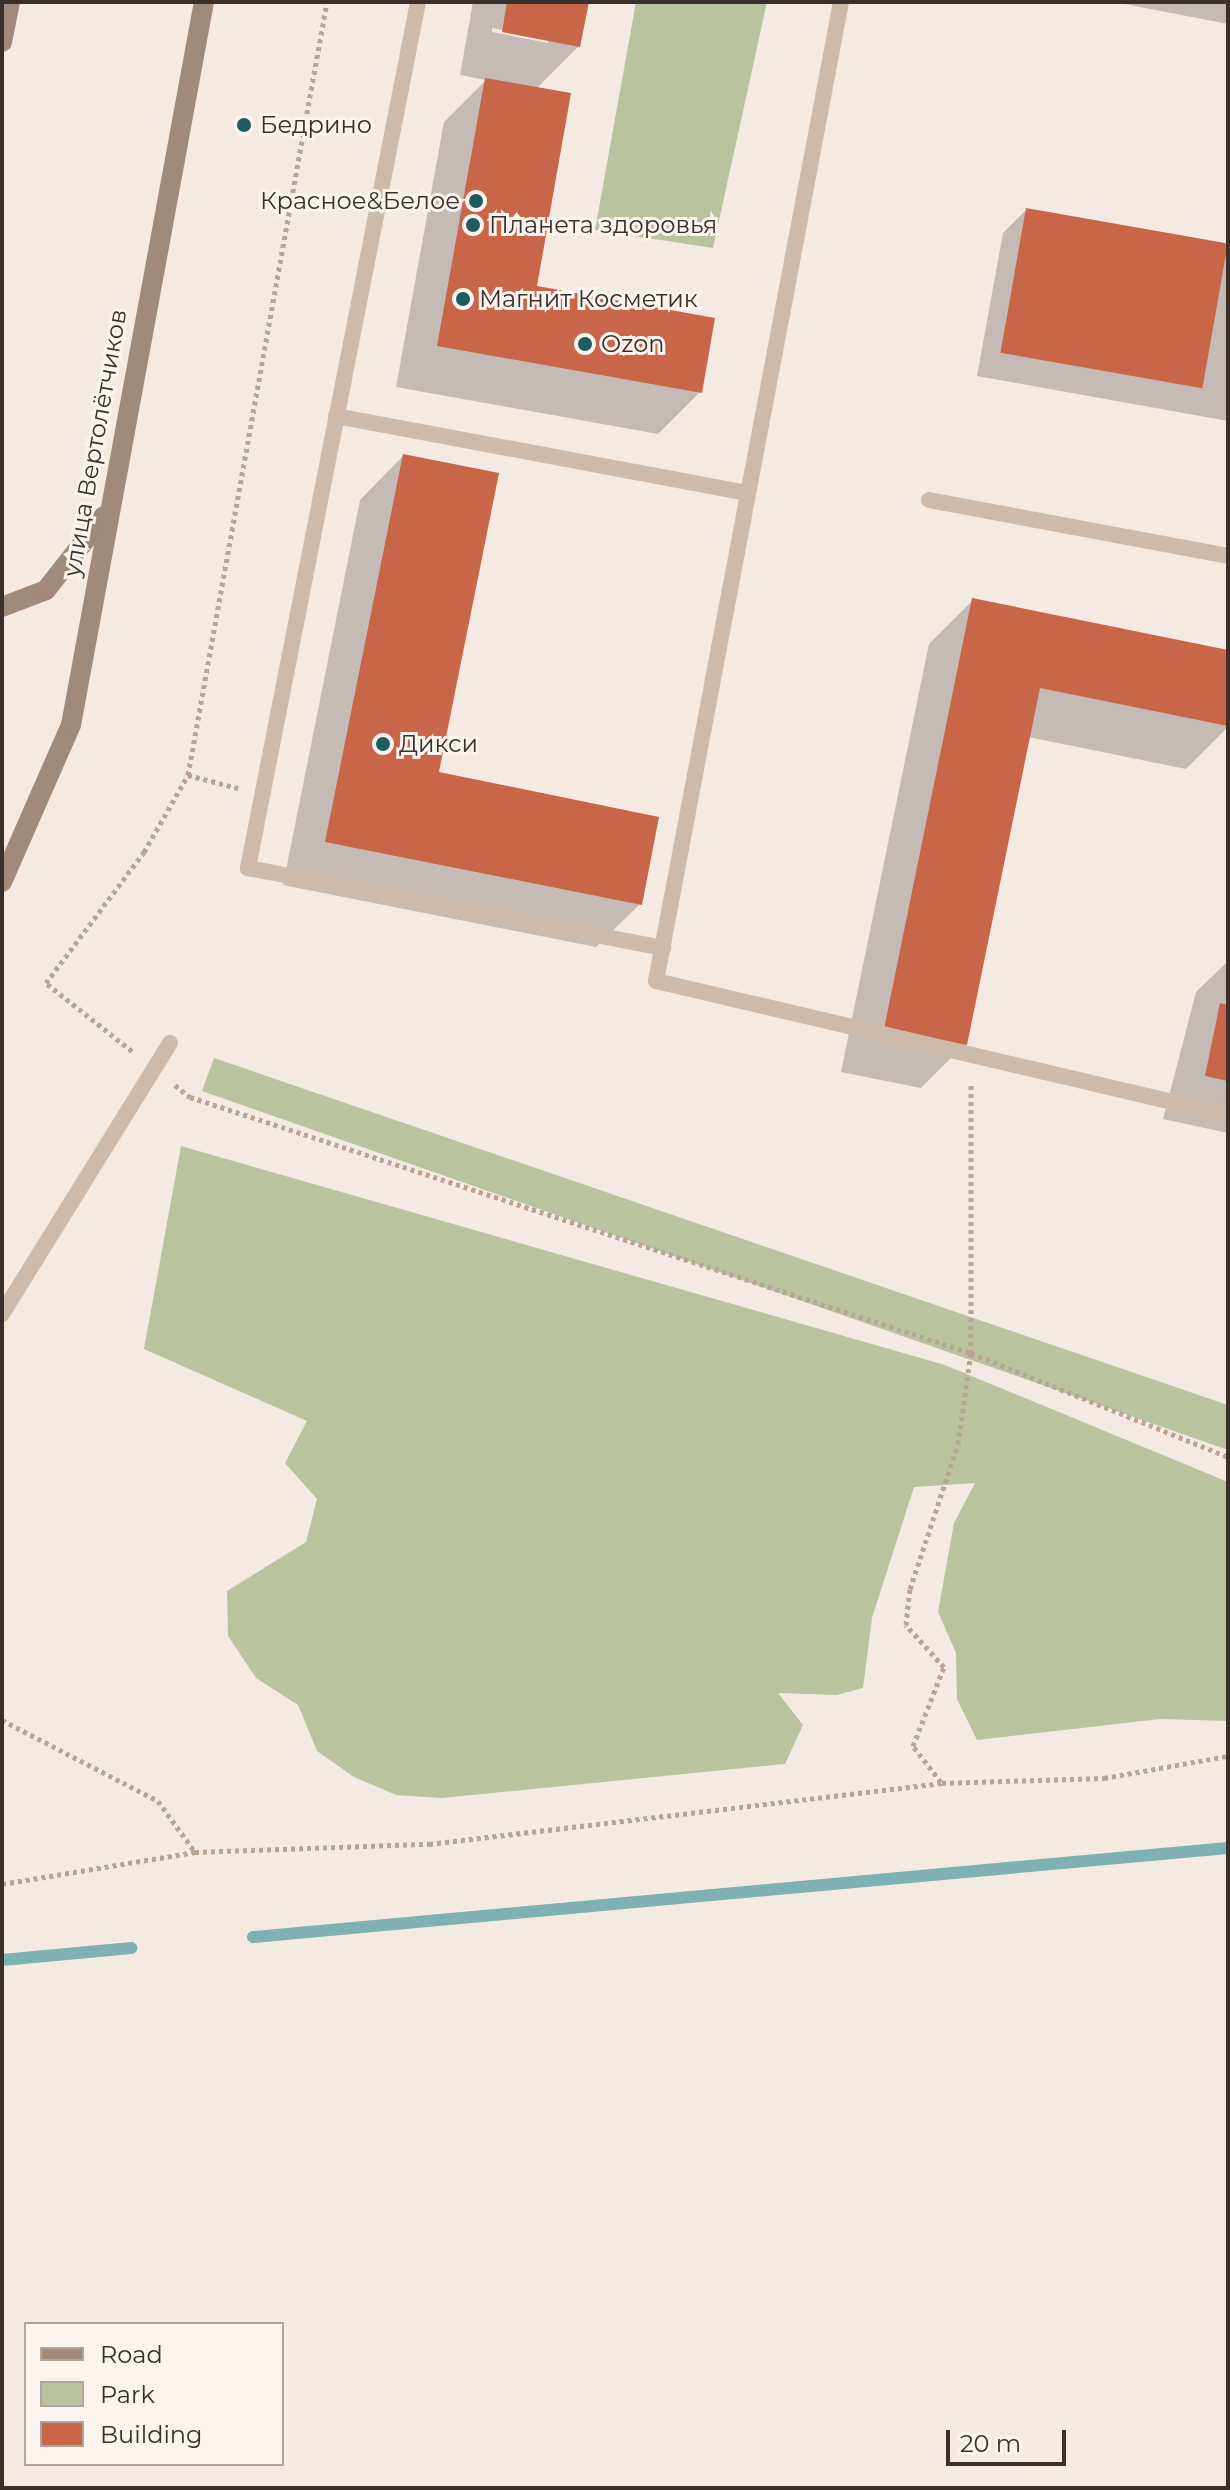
<!DOCTYPE html>
<meta charset="utf-8">
<style>
body{margin:0}
#map{position:relative;width:1230px;height:2490px;overflow:hidden;background:#f4eae1;font-family:Montserrat,sans-serif}
div>[style]{position:absolute}
.green>*{inset:0;background:#b9c49f}
.shadow>*{inset:0;background:#0003}
.stream>*{height:12px;margin:-6px;padding:0 6px;transform-origin:6px;border-radius:6px;background:#7eb2b2}
.building>*{inset:0;background:#c96549;transform-origin:0 0}
.path>*{height:5px;margin-top:-2.5px;transform-origin:0;background:repeating-linear-gradient(90deg,#b9a495 0 4px,transparent 0 8px)}
.lane>*{height:16px;margin:-8px;padding:0 8px;transform-origin:8px;border-radius:8px;background:#cdbaab}
.secondary>*{height:20px;margin:-10px;padding:0 10px;transform-origin:10px;border-radius:10px;background:#a1897c}
.dots>*{width:22px;height:22px;translate:-50% -50%;box-sizing:border-box;border:4px solid #fbf4ee;border-radius:50%}
span{translate:-50% -50%;white-space:nowrap;text-align:center;line-height:1.15;-webkit-text-stroke:6px #fbf4ee;paint-order:stroke}
.poi-label{font-size:24px;color:#3b2f2b}
.left{translate:0 -50%;text-align:left}
.right{translate:-100% -50%;text-align:right}
.street-label{font-size:24px;color:#3b2f2b}
.frame{position:absolute;inset:0;border:4px solid #3b2f2b;pointer-events:none}
.legend{position:absolute;left:24px;top:2322px;width:260px;height:144px;box-sizing:border-box;background:#fbf4ee;border:2px solid #aea5a0;margin:0;padding:10px 14px;list-style:none;font-size:24px;color:#3b2f2b}
.legend li{display:flex;align-items:center;gap:16px;height:40px}
.legend b{width:40px;border:2px solid #aea5a0}
.scale{position:absolute;left:946px;top:2430px;width:120px;height:36px;box-sizing:border-box;border:4px solid #3b2f2b;border-top:0;padding-left:10px;font-size:24px;line-height:28px;white-space:nowrap;color:#3b2f2b;-webkit-text-stroke:6px #fbf4ee;paint-order:stroke}
</style>
<div id="map">
<div class="green">
<div style="clip-path:polygon(636px 2px,767px 2px,713px 248px,595px 230px)"></div>
<div style="clip-path:polygon(214px 1058px,1228px 1405px,1228px 1450px,202px 1091px)"></div>
<div style="clip-path:polygon(181px 1146px,945px 1365px,1228px 1482px,1228px 1721px,1160px 1719px,977px 1740px,957px 1699px,956px 1653px,938px 1612px,954px 1523px,975px 1483px,914px 1487px,872px 1618px,863px 1688px,837px 1695px,778px 1693px,803px 1725px,785px 1764px,442px 1798px,396px 1795px,354px 1777px,317px 1751px,298px 1705px,256px 1678px,228px 1636px,227px 1591px,306px 1542px,317px 1499px,285px 1463px,307px 1421px,144px 1349px)"></div>
</div>
<div class="shadow">
<div style="clip-path:polygon(evenodd,473px 2px,587px 2px,579px 46px,536px 89px,534px 288px,700px 392px,658px 434px,396px 387px,444px 122px,486px 80px,460px 75px,473px 2px,492px 28px,548px 38px,548px 43px,492px 32px,492px 28px)"></div>
<div style="clip-path:polygon(1114px 2px,1228px 2px,1228px 24px)"></div>
<div style="clip-path:polygon(1026px 210px,1228px 246px,1228px 421px,977px 376px,1003px 233px)"></div>
<div style="clip-path:polygon(403px 456px,436px 774px,640px 904px,596px 947px,283px 885px,360px 500px)"></div>
<div style="clip-path:polygon(973px 600px,1228px 652px,1228px 727px,1186px 769px,1028px 737px,965px 1044px,921px 1088px,841px 1072px,929px 644px)"></div>
<div style="clip-path:polygon(1228px 961px,1228px 1133px,1163px 1119px,1196px 992px)"></div>
</div>
<div class="stream">
<div style="left:253px;top:1937px;width:979px;rotate:-5.22deg"></div>
<div style="left:2px;top:1960px;width:130px;rotate:-5.3deg"></div>
</div>
<div class="building">
<div style="clip-path:polygon(507px 2px,589px 2px,580px 47px,502px 32px)"></div>
<div style="clip-path:polygon(485px 78px,571px 93px,537px 286px,715px 318px,702px 393px,437px 346px)"></div>
<div style="left:1026px;top:208px;width:205px;height:147px;rotate:10deg"></div>
<div style="clip-path:polygon(403px 454px,499px 473px,439px 772px,659px 817px,642px 905px,325px 842px)"></div>
<div style="clip-path:polygon(972px 598px,1228px 650px,1228px 726px,1040px 688px,967px 1045px,884px 1029px)"></div>
<div style="clip-path:polygon(1220px 1003px,1228px 1005px,1228px 1081px,1205px 1076px)"></div>
</div>
<div class="path">
<div style="left:188px;top:775px;width:52px;rotate:14.6deg"></div>
<div style="left:132px;top:1051px;width:110px;rotate:-141.7deg"></div>
<div style="left:46px;top:983px;width:164px;rotate:-53.2deg"></div>
<div style="left:144px;top:852px;width:89px;rotate:-60.3deg"></div>
<div style="left:188px;top:775px;width:785px;rotate:-79.81deg"></div>
<div style="left:175px;top:1085px;width:19px;rotate:39deg"></div>
<div style="left:190px;top:1097px;width:822px;rotate:18.15deg"></div>
<div style="left:971px;top:1353px;width:277px;rotate:22deg"></div>
<div style="left:2px;top:1720px;width:176px;rotate:27.4deg"></div>
<div style="left:158px;top:1801px;width:63px;rotate:54deg"></div>
<div style="left:941px;top:1782px;width:46px;rotate:-127.9deg"></div>
<div style="left:913px;top:1746px;width:85px;rotate:-68.6deg"></div>
<div style="left:944px;top:1667px;width:57px;rotate:-132.1deg"></div>
<div style="left:906px;top:1625px;width:36px;rotate:-84deg"></div>
<div style="left:910px;top:1589px;width:153px;rotate:-71.7deg"></div>
<div style="left:958px;top:1444px;width:92px;rotate:-81.9deg"></div>
<div style="left:971px;top:1353px;width:269px;rotate:-90deg"></div>
<div style="left:2px;top:1884px;width:196px;rotate:-9.4deg"></div>
<div style="left:195px;top:1852px;width:234px;rotate:-2deg"></div>
<div style="left:429px;top:1844px;width:517px;rotate:-6.78deg"></div>
<div style="left:942px;top:1783px;width:162px;rotate:-1.8deg"></div>
<div style="left:1104px;top:1778px;width:126px;rotate:-10.1deg"></div>
</div>
<div class="lane">
<div style="left:418px;top:2px;width:883px;rotate:101.11deg"></div>
<div style="left:248px;top:868px;width:423px;rotate:10.9deg"></div>
<div style="left:841px;top:2px;width:996px;rotate:100.7deg"></div>
<div style="left:656px;top:981px;width:587px;rotate:13.18deg"></div>
<div style="left:336px;top:416px;width:419px;rotate:10.6deg"></div>
<div style="left:929px;top:500px;width:304px;rotate:10.6deg"></div>
<div style="left:2px;top:1314px;width:319px;rotate:-58.2deg"></div>
</div>
<div class="secondary">
<div style="left:2px;top:42px;width:41px;rotate:-78.7deg"></div>
<div style="left:2px;top:607px;width:47px;rotate:-21.1deg"></div>
<div style="left:46px;top:590px;width:94px;rotate:-51.9deg"></div>
<div style="left:2px;top:882px;width:171px;rotate:-66.3deg"></div>
<div style="left:71px;top:725px;width:735px;rotate:-79.58deg"></div>
</div>
<div class="dots">
<div style="left:244px;top:125px;background:#1e5c5f"></div>
<div style="left:476px;top:201px;background:#1e5c5f"></div>
<div style="left:473px;top:225px;background:#1e5c5f"></div>
<div style="left:463px;top:299px;background:#1e5c5f"></div>
<div style="left:585px;top:344px;background:#1e5c5f"></div>
<div style="left:383px;top:744px;background:#1e5c5f"></div>
</div>
<div class="poi-label">
<span class="left" style="left:260px;top:125px">Бедрино</span>
<span class="right" style="left:460px;top:201px">Красное&amp;Белое</span>
<span class="left" style="left:489px;top:225px">Планета здоровья</span>
<span class="left" style="left:479px;top:299px">Магнит Косметик</span>
<span class="left" style="left:601px;top:344px">Ozon</span>
<span class="left" style="left:399px;top:744px">Дикси</span>
</div>
<div class="street-label">
<span style="left:95px;top:443px;rotate:-80deg">улица Вертолётчиков</span>
</div>
<div class="frame"></div>
<ul class="legend">
<li><b style="height:10px;background:#a1897c"></b>Road</li>
<li><b style="height:22px;background:#b9c49f"></b>Park</li>
<li><b style="height:22px;background:#c96549"></b>Building</li>
</ul>
<div class="scale">20 m</div>
</div>
